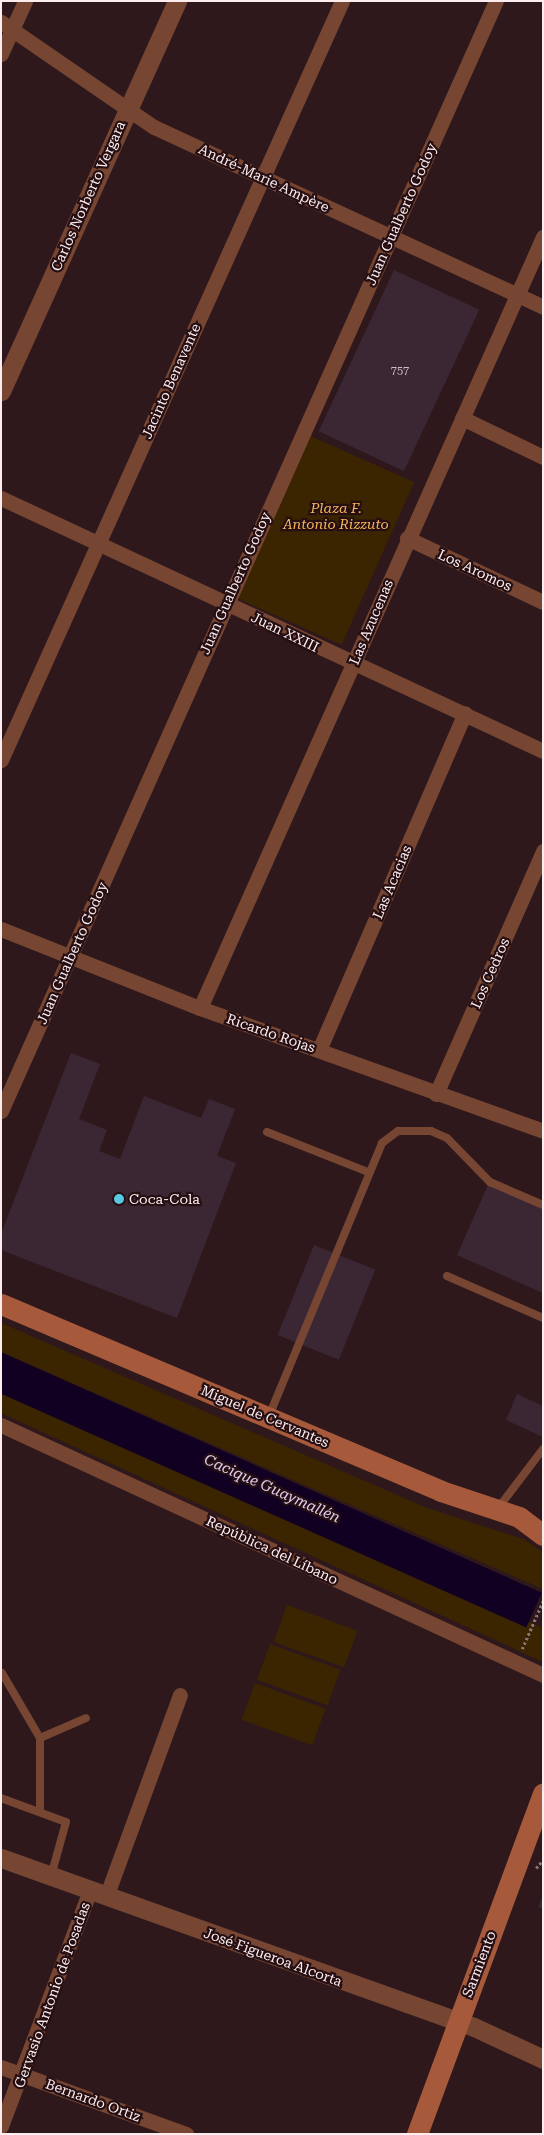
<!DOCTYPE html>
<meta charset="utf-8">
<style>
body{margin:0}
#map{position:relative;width:544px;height:2135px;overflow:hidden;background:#2f181b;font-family:"Roboto Serif",serif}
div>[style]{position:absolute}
.green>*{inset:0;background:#3b2501;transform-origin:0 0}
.water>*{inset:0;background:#120022;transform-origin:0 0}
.building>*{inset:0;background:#3b2734;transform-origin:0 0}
.path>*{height:2.5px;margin-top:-1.25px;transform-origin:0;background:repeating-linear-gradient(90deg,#8a7679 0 2.5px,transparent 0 5px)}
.service>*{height:8px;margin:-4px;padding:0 4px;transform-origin:4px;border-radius:4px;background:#764633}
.minor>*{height:15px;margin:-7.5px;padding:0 7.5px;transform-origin:7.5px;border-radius:7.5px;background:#764633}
.tertiary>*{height:19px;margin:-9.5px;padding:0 9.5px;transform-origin:9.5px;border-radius:9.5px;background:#764633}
.secondary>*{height:21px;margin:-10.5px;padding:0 10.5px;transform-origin:10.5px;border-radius:10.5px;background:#a75a3b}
.dots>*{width:14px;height:14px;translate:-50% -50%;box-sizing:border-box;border:2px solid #250f12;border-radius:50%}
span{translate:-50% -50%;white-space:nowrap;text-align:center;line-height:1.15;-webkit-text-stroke:4.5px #250f12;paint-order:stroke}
.number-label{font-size:11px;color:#cdbcc0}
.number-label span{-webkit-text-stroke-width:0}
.street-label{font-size:14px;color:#feedef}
.park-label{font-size:14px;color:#f5b559;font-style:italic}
.poi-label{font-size:14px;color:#feedef}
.left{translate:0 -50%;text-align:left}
.water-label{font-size:15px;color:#e1cef2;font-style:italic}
.frame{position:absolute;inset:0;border:2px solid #feedef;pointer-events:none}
</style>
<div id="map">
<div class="green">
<div style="left:308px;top:435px;width:116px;height:178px;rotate:24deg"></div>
<div style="clip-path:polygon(1px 1323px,427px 1508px,523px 1539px,543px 1552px,543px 1589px,1px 1352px)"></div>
<div style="clip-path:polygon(1px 1390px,543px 1628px,543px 1662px,1px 1413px)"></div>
<div style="left:287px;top:1605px;width:75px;height:39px;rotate:20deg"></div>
<div style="left:270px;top:1644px;width:75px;height:38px;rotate:20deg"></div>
<div style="left:255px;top:1683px;width:75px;height:39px;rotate:20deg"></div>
</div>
<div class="water">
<div style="left:1px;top:1352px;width:592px;height:38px;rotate:24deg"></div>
</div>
<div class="building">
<div style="left:394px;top:270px;width:94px;height:178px;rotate:25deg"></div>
<div style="clip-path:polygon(71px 1053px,100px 1064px,79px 1119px,107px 1130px,99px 1151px,120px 1159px,144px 1096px,201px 1118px,209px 1099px,235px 1109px,217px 1156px,236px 1163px,177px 1318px,1px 1250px,1px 1234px)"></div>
<div style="clip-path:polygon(488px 1185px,543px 1209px,543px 1293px,457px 1255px)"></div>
<div style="left:314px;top:1245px;width:66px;height:97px;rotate:22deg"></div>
<div style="clip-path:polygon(517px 1394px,543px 1406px,543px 1437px,506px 1420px)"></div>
<div style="clip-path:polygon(543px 1895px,543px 1909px,538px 1907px)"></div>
</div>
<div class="path">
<div style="left:522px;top:1649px;width:52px;rotate:-66.4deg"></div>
<div style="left:536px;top:1868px;width:11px;rotate:-49deg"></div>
</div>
<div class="service">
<div style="left:267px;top:1132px;width:109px;rotate:21.6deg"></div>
<div style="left:447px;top:1276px;width:105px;rotate:23.6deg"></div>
<div style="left:269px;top:1416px;width:295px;rotate:-67.5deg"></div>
<div style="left:382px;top:1143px;width:20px;rotate:-37deg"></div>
<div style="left:398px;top:1131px;width:33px"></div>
<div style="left:431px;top:1131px;width:17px;rotate:24deg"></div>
<div style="left:447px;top:1138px;width:62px;rotate:45.7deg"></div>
<div style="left:490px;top:1182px;width:58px;rotate:23.5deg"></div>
<div style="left:499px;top:1507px;width:73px;rotate:-52.8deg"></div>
<div style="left:2px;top:1673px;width:75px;rotate:59.7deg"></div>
<div style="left:40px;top:1738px;width:74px;rotate:90deg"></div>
<div style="left:40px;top:1738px;width:50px;rotate:-23.5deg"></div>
<div style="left:1px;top:1798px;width:69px;rotate:20.3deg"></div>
<div style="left:66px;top:1822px;width:56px;rotate:105.5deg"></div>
</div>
<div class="minor">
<div style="left:1px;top:22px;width:186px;rotate:34.5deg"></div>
<div style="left:154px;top:127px;width:429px;rotate:24.8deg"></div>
<div style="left:1px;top:54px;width:58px;rotate:-65.6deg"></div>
<div style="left:462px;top:418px;width:90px;rotate:25.7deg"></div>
<div style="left:1px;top:498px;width:598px;rotate:25.02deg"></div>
<div style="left:407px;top:538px;width:150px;rotate:25.2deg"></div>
<div style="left:1px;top:760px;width:832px;rotate:-65.81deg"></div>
<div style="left:1px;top:929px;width:214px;rotate:21.7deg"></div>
<div style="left:200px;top:1008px;width:364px;rotate:19.7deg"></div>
<div style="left:200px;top:1008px;width:844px;rotate:-66.02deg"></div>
<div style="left:319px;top:1050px;width:367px;rotate:-66.6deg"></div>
<div style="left:436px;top:1094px;width:266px;rotate:-66.2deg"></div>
<div style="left:1px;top:1111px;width:1215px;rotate:-65.97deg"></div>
<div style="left:1px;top:1425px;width:597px;rotate:24.76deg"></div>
<div style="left:106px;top:1897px;width:215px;rotate:-69.9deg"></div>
<div style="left:1px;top:2067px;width:197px;rotate:19.9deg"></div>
<div style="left:1px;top:2126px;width:251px;rotate:-69.3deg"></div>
</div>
<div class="tertiary">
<div style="left:1px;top:391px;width:428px;rotate:-65.7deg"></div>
<div style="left:1px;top:1858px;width:502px;rotate:19.66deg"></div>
<div style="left:474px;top:2027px;width:76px;rotate:24.9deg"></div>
</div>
<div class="secondary">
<div style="left:1px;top:1304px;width:478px;rotate:23deg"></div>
<div style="left:441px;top:1491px;width:82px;rotate:18.4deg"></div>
<div style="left:519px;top:1517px;width:30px;rotate:37deg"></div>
<div style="left:417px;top:2134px;width:363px;rotate:-69.7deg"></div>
</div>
<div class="dots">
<div style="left:119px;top:1199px;background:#57c9e2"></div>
</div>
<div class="number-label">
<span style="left:400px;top:371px">757</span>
</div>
<div class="street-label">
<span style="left:264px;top:178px;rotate:25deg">André-Marie Ampère</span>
<span style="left:88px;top:196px;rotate:-66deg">Carlos Norberto Vergara</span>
<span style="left:401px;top:214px;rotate:-66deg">Juan Gualberto Godoy</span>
<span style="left:171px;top:381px;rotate:-66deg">Jacinto Benavente</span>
<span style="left:475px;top:570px;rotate:25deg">Los Aromos</span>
<span style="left:235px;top:583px;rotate:-66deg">Juan Gualberto Godoy</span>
<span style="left:371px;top:622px;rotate:-67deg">Las Azucenas</span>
<span style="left:285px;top:632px;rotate:26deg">Juan XXIII</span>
<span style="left:392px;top:882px;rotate:-67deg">Las Acacias</span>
<span style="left:72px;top:953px;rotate:-66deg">Juan Gualberto Godoy</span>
<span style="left:490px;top:973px;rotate:-66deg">Los Cedros</span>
<span style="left:271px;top:1033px;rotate:19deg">Ricardo Rojas</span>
<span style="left:265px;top:1416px;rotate:23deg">Miguel de Cervantes</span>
<span style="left:272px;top:1550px;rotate:25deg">República del Líbano</span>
<span style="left:273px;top:1957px;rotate:20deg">José Figueroa Alcorta</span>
<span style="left:479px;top:1964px;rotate:-69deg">Sarmiento</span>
<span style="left:52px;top:1995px;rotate:-70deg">Gervasio Antonio de Posadas</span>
<span style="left:93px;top:2100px;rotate:20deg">Bernardo Ortiz</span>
</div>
<div class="park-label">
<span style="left:336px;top:516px">Plaza F.<br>Antonio Rizzuto</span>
</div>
<div class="poi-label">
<span class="left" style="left:129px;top:1199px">Coca-Cola</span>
</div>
<div class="water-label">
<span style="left:272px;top:1489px;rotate:24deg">Cacique Guaymallén</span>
</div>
<div class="frame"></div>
</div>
